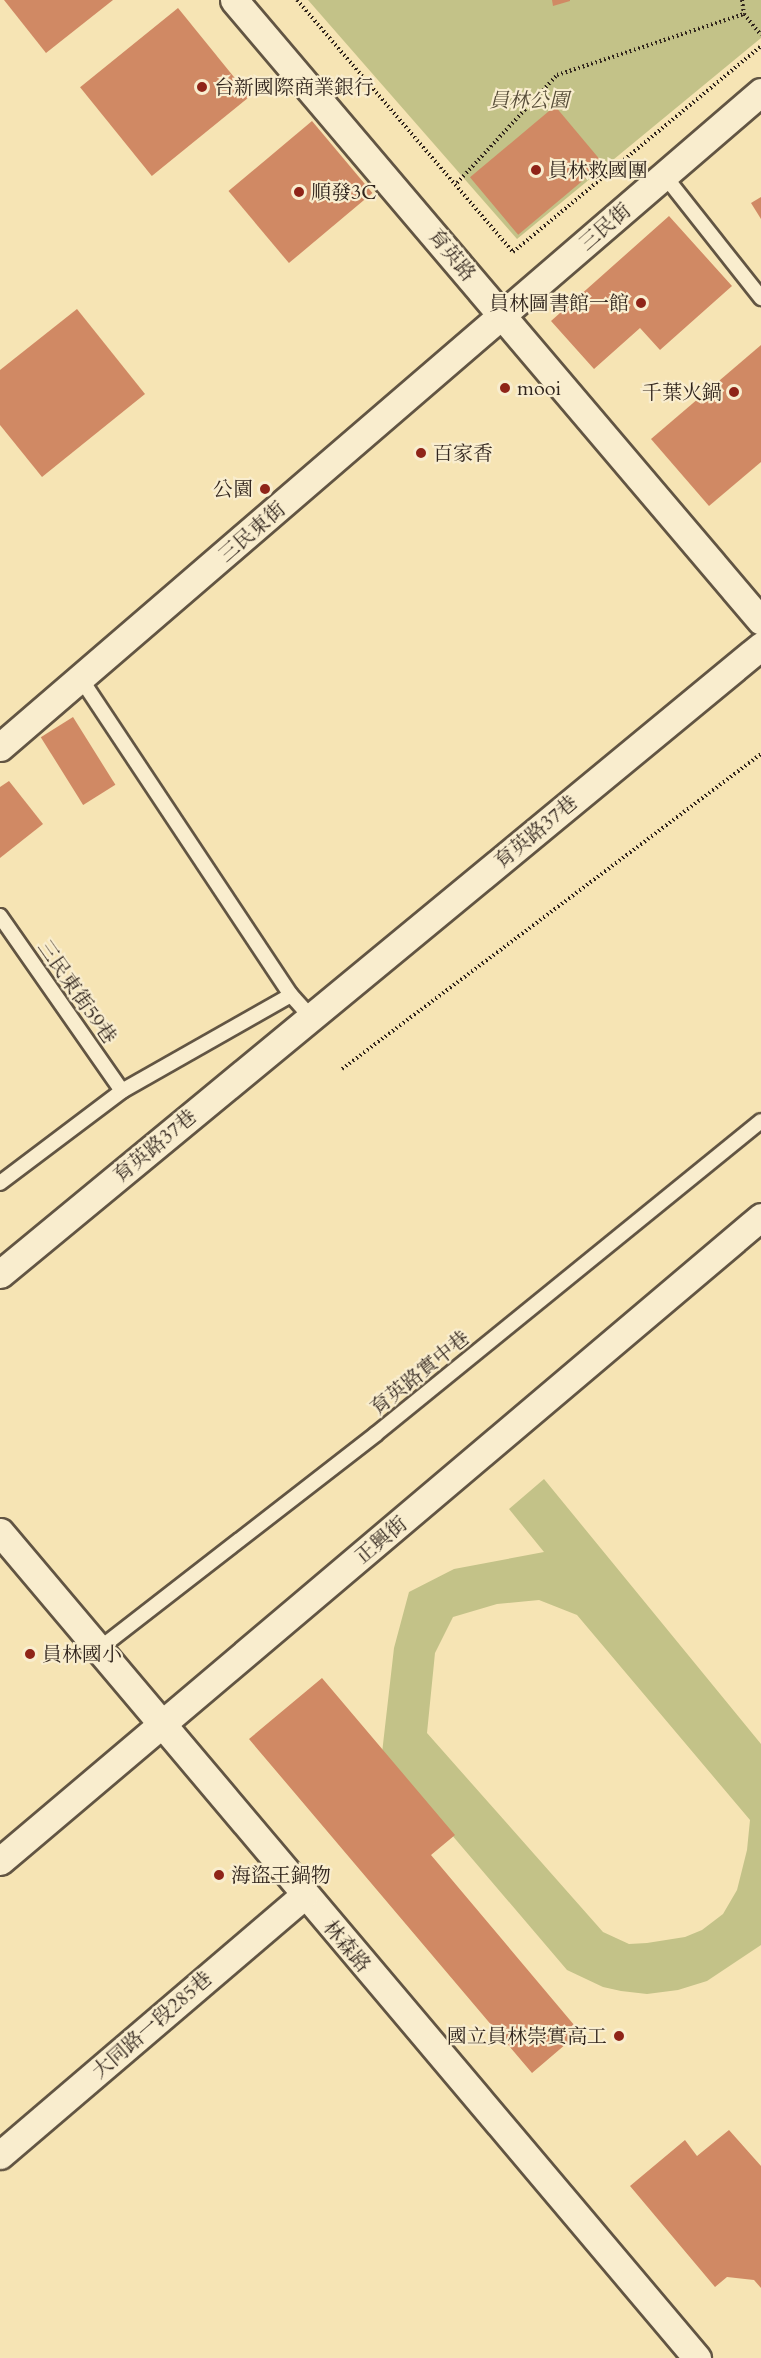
<!DOCTYPE html>
<meta charset="utf-8">
<style>
body{margin:0}
#map{position:relative;width:761px;height:2358px;overflow:hidden;background:#f6e4b4;font-family:Cardo,"Noto Serif TC",serif}
div>[style]{position:absolute}
.green>*{inset:0;background:#c3c288}
.building>*{inset:0;background:#d08964;transform-origin:0 0}
.path>*{height:4px;margin-top:-2px;transform-origin:0;background:repeating-linear-gradient(90deg,#31251d 0 1.5px,transparent 0 4.5px)}
.roads{filter:drop-shadow(2px 0 #625543) drop-shadow(-2px 0 #625543) drop-shadow(0 2px #625543) drop-shadow(0 -2px #625543)}
.lane>*{height:14px;margin:-7px;padding:0 7px;transform-origin:7px;border-radius:7px;background:#f9edce}
.street>*{height:27px;margin:-13.5px;padding:0 13.5px;transform-origin:13.5px;border-radius:13.5px;background:#f9edce}
.dots>*{width:16px;height:16px;translate:-50% -50%;box-sizing:border-box;border:3px solid #f9edce;border-radius:50%}
span{translate:-50% -50%;white-space:nowrap;text-align:center;line-height:1.15;-webkit-text-stroke:4.5px #f9edce;paint-order:stroke}
.poi-label{font-size:20px;color:#31251d}
.left{translate:0 -50%;text-align:left}
.right{translate:-100% -50%;text-align:right}
.park-label{font-size:20px;color:#564c38;font-style:italic}
.street-label{font-size:20px;color:#31251d}
</style>
<div id="map">
<div class="green">
<div style="clip-path:polygon(308px 0,761px 0,761px 38px,517px 239px)"></div>
<div style="clip-path:polygon(evenodd,544px 1479px,761px 1744px,761px 1945px,707px 1981px,678px 1990px,647px 1994px,621px 1991px,603px 1987px,567px 1970px,382px 1753px,394px 1648px,409px 1592px,454px 1569px,544px 1552px,509px 1509px,544px 1479px,539px 1600px,577px 1615px,750px 1820px,747px 1850px,737px 1890px,723px 1914px,702px 1930px,685px 1937px,647px 1943px,629px 1944px,603px 1932px,427px 1733px,435px 1653px,453px 1617px,497px 1604px,539px 1600px)"></div>
</div>
<div class="building">
<div style="clip-path:polygon(4px 0,113px 0,46px 53px)"></div>
<div style="clip-path:polygon(552px 0,570px 0,570px 1px,553px 6px)"></div>
<div style="left:178px;top:8px;width:114px;height:126px;rotate:51deg"></div>
<div style="left:555px;top:106px;width:75px;height:111px;rotate:50deg"></div>
<div style="left:312px;top:121px;width:94px;height:109px;rotate:50deg"></div>
<div style="clip-path:polygon(761px 197px,761px 219px,751px 203px)"></div>
<div style="clip-path:polygon(669px 216px,732px 286px,660px 350px,640px 328px,594px 369px,551px 321px)"></div>
<div style="clip-path:polygon(77px 309px,145px 394px,42px 477px,0 425px,0 370px)"></div>
<div style="clip-path:polygon(761px 345px,761px 462px,709px 506px,651px 439px)"></div>
<div style="left:73px;top:717px;width:80px;height:38px;rotate:58deg"></div>
<div style="clip-path:polygon(9px 781px,43px 824px,0 858px,0 787px)"></div>
<div style="clip-path:polygon(322px 1678px,455px 1835px,431px 1855px,580px 2032px,532px 2073px,249px 1739px)"></div>
<div style="clip-path:polygon(729px 2130px,761px 2166px,761px 2288px,754px 2280px,727px 2277px,715px 2287px,630px 2186px,685px 2140px,697px 2156px)"></div>
</div>
<div class="path">
<div style="left:297px;top:0;width:332px;rotate:49.4deg"></div>
<div style="left:513px;top:252px;width:322px;rotate:-39.7deg"></div>
<div style="left:742px;top:0;width:14px;rotate:82deg"></div>
<div style="left:744px;top:14px;width:27px;rotate:51deg"></div>
<div style="left:457px;top:183px;width:147px;rotate:-47.2deg"></div>
<div style="left:557px;top:75px;width:197px;rotate:-18.1deg"></div>
<div style="left:342px;top:1069px;width:524px;rotate:-36.94deg"></div>
</div>
<div class="roads">
<div class="lane">
<div style="left:664px;top:175px;width:157px;rotate:51.7deg"></div>
<div style="left:81px;top:679px;width:379px;rotate:56.4deg"></div>
<div style="left:291px;top:995px;width:30px;rotate:48deg"></div>
<div style="left:0;top:916px;width:213px;rotate:55.1deg"></div>
<div style="left:0;top:1183px;width:153px;rotate:-37deg"></div>
<div style="left:122px;top:1091px;width:194px;rotate:-29.6deg"></div>
<div style="left:99px;top:1649px;width:351px;rotate:-37.8deg"></div>
<div style="left:376px;top:1434px;width:496px;rotate:-39.1deg"></div>
</div>
<div class="street">
<div style="left:234px;top:0;width:814px;rotate:49.68deg"></div>
<div style="left:0;top:747px;width:1004px;rotate:-40.72deg"></div>
<div style="left:0;top:1274px;width:987px;rotate:-39.53deg"></div>
<div style="left:0;top:1532px;width:1081px;rotate:49.84deg"></div>
<div style="left:0;top:1861px;width:997px;rotate:-40.24deg"></div>
<div style="left:0;top:2155px;width:400px;rotate:-40.5deg"></div>
</div>
</div>
<div class="dots">
<div style="left:202px;top:87px;background:#8f2418"></div>
<div style="left:536px;top:170px;background:#8f2418"></div>
<div style="left:299px;top:192px;background:#8f2418"></div>
<div style="left:641px;top:303px;background:#8f2418"></div>
<div style="left:505px;top:388px;background:#8f2418"></div>
<div style="left:734px;top:392px;background:#8f2418"></div>
<div style="left:421px;top:453px;background:#8f2418"></div>
<div style="left:265px;top:489px;background:#8f2418"></div>
<div style="left:30px;top:1654px;background:#8f2418"></div>
<div style="left:219px;top:1875px;background:#8f2418"></div>
<div style="left:619px;top:2036px;background:#8f2418"></div>
</div>
<div class="poi-label">
<span class="left" style="left:214px;top:87px">台新國際商業銀行</span>
<span class="left" style="left:548px;top:170px">員林救國團</span>
<span class="left" style="left:311px;top:192px">順發3C</span>
<span class="right" style="left:629px;top:303px">員林圖書館一館</span>
<span class="left" style="left:517px;top:388px">mooi</span>
<span class="right" style="left:722px;top:392px">千葉火鍋</span>
<span class="left" style="left:433px;top:453px">百家香</span>
<span class="right" style="left:253px;top:489px">公園</span>
<span class="left" style="left:42px;top:1654px">員林國小</span>
<span class="left" style="left:231px;top:1875px">海盜王鍋物</span>
<span class="right" style="left:607px;top:2036px">國立員林崇實高工</span>
</div>
<div class="park-label">
<span style="left:529px;top:100px">員林公園</span>
</div>
<div class="street-label">
<span style="left:605px;top:227px;rotate:-41deg">三民街</span>
<span style="left:452px;top:255px;rotate:50deg">育英路</span>
<span style="left:252px;top:532px;rotate:-41deg">三民東街</span>
<span style="left:536px;top:832px;rotate:-40deg">育英路37巷</span>
<span style="left:77px;top:992px;rotate:55deg">三民東街59巷</span>
<span style="left:155px;top:1146px;rotate:-40deg">育英路37巷</span>
<span style="left:420px;top:1373px;rotate:-39deg">育英路實中巷</span>
<span style="left:381px;top:1540px;rotate:-40deg">正興街</span>
<span style="left:347px;top:1946px;rotate:50deg">林森路</span>
<span style="left:152px;top:2025px;rotate:-41deg">大同路一段285巷</span>
</div>
</div>
